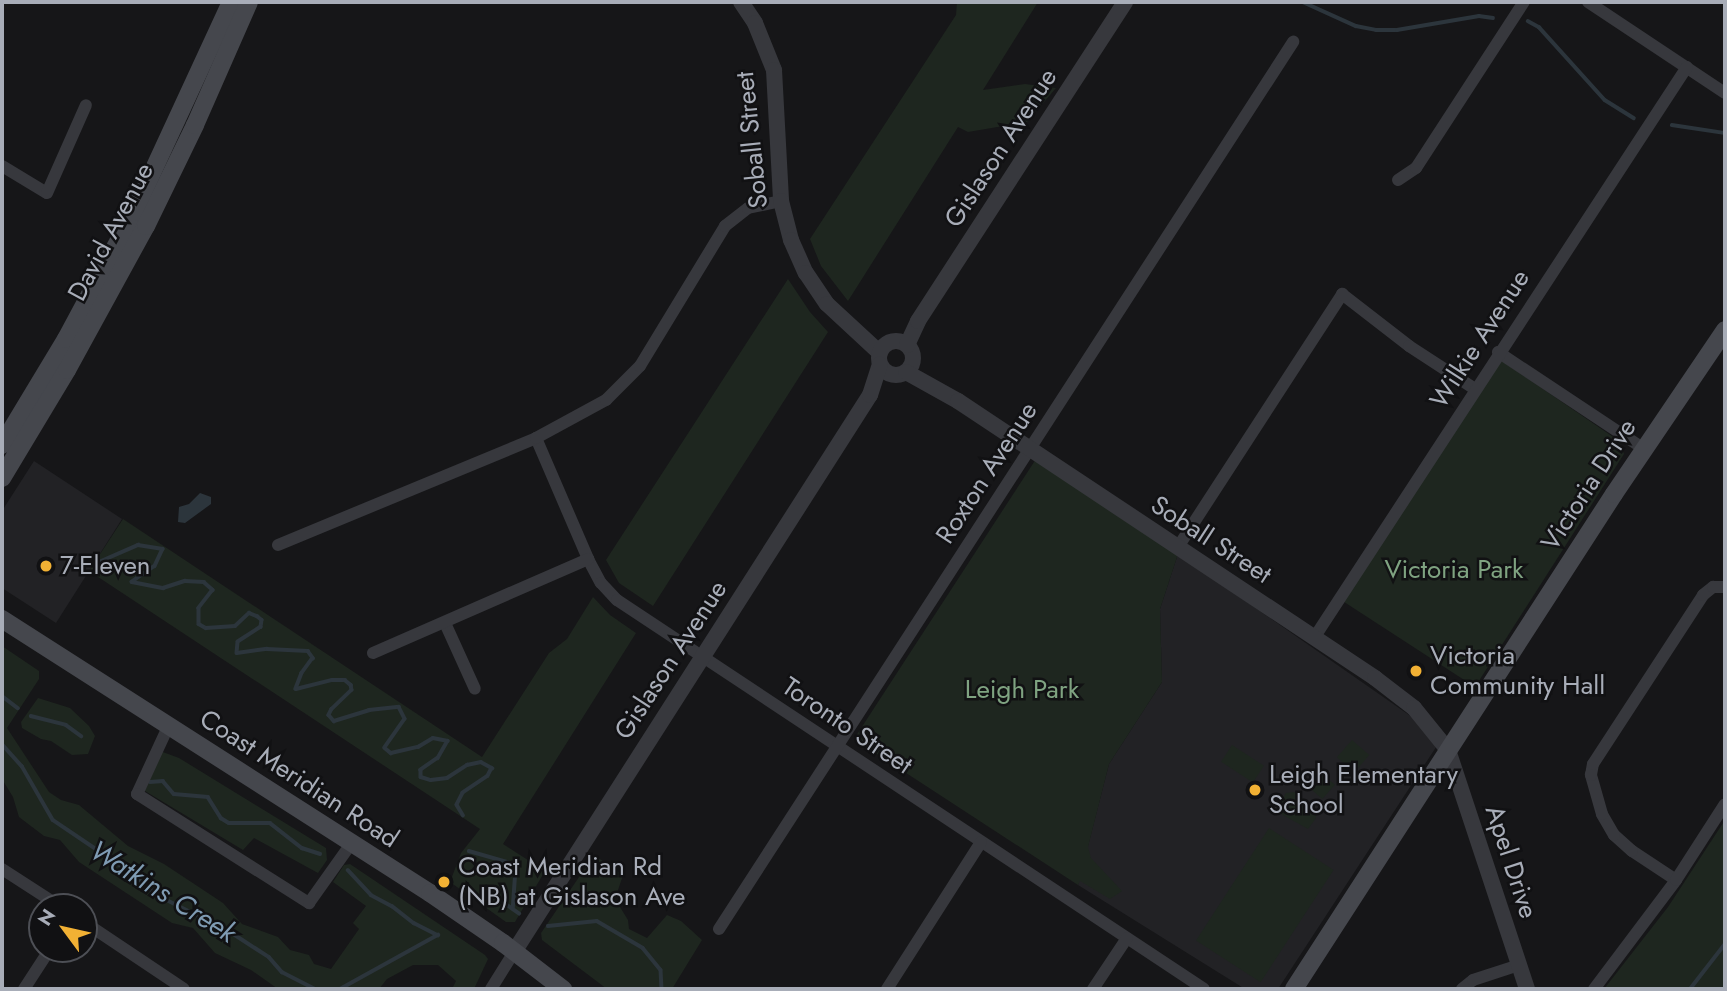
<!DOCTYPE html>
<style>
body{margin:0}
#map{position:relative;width:1727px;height:991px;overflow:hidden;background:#161618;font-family:Jost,sans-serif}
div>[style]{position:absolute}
.built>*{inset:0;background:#222225}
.green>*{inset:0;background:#1e261f;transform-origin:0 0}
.water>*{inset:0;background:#2c353c}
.stream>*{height:3.5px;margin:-1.75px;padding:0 1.75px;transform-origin:1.75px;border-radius:1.75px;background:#2c353c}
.minor>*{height:12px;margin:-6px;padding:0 6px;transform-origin:6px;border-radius:6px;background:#37383d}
.tertiary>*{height:16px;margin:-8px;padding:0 8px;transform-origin:8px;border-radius:8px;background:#37383d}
.tertiary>.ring{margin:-8px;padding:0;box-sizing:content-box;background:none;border:16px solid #37383d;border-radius:50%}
.secondary>*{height:18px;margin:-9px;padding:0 9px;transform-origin:9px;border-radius:9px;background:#45474d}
.dots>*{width:19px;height:19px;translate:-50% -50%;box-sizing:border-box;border:4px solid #111113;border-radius:50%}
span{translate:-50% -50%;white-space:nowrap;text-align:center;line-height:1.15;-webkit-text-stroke:5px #111113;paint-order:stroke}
.street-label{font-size:26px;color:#a8adb8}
.poi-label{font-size:26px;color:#a8adb8}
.left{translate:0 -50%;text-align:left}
.park-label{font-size:26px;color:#7fa381}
.water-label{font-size:28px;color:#7f9bb3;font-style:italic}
.frame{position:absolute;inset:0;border:4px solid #a8adb8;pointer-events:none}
.north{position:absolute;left:28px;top:893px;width:70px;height:70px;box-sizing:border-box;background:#111113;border:2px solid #4d4f55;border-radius:50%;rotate:303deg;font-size:19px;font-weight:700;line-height:28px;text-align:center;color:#a8adb8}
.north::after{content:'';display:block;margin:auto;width:24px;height:32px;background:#f2b134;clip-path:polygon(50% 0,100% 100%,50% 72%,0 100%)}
</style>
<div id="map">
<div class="built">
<div style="clip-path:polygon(34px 461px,122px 519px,56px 623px,2px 588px,2px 511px)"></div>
<div style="clip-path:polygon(1178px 554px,1442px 738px,1278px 989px,1245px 989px,1078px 885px,1109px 764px,1162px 682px,1160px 609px)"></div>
</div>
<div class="green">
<div style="clip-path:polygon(957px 2px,1038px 2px,983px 90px,1025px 84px,1056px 88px,1027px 122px,968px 132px,958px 127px,848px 301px,821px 266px,810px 239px,956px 15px)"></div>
<div style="clip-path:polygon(788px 279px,810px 312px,828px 332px,653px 606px,619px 583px,606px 560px)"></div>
<div style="clip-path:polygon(1496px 357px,1619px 441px,1624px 454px,1475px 687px,1338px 598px)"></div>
<div style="clip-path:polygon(1036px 459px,1178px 554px,1160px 609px,1162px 682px,1109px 764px,1088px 847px,1091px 858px,1122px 891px,1110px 899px,1080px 881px,1078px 885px,854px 739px)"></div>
<div style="clip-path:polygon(123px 519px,482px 757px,549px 653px,567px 639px,593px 597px,610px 615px,636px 633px,503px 844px,545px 871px,515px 922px,506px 922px,450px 882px,461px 853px,480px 829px,89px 571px)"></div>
<div style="clip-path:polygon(2px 646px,39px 671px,39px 679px,7px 728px,49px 792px,61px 800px,79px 805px,128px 846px,164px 864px,223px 903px,242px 924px,278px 937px,290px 950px,309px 955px,314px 964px,331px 969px,359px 929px,353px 923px,366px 906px,333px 882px,344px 865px,350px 864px,485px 955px,488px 959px,474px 989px,452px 989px,456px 981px,438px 965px,413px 965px,387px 979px,379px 989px,278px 989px,251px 970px,215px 953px,193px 928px,172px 923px,79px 862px,60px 840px,44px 836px,19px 817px,13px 797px,2px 779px)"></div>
<div style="clip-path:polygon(38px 698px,70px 708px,89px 726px,95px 736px,88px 754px,72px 755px,51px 741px,41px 739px,22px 728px,21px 722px)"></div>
<div style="left:1352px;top:740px;width:23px;height:23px;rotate:41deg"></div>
<div style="left:1232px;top:745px;width:38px;height:20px;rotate:33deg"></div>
<div style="clip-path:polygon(160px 751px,179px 758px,326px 848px,327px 860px,318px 873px,254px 838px,243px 850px,145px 791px,141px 785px)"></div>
<div style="left:1319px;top:771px;width:21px;height:19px;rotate:41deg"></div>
<div style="clip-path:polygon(1294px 792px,1315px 807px,1316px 818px,1308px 829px,1276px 811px,1286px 793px)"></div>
<div style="clip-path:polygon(1725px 820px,1725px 989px,1604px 989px,1668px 907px)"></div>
<div style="left:1269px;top:828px;width:77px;height:134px;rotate:33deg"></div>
<div style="clip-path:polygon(594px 855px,623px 875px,615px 899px,628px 920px,629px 929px,647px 938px,667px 915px,681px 921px,702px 940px,672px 989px,607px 989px,542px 940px,541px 933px)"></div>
</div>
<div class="water">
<div style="clip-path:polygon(200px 493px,211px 497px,211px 504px,185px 523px,178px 522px,179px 507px,189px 504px)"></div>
</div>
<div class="stream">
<div style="left:1303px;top:2px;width:58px;rotate:24.4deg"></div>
<div style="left:1356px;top:26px;width:20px;rotate:11deg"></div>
<div style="left:1376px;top:30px;width:21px"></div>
<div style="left:1397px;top:30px;width:83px;rotate:-9.7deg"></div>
<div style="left:1479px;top:16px;width:14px;rotate:8deg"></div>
<div style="left:1528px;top:21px;width:13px;rotate:29deg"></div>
<div style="left:1539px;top:27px;width:98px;rotate:47.9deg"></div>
<div style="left:1605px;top:100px;width:34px;rotate:32deg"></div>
<div style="left:1672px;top:125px;width:54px;rotate:8.6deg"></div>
<div style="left:99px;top:562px;width:43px;rotate:-23.6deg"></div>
<div style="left:138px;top:545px;width:25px;rotate:9deg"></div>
<div style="left:163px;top:549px;width:19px;rotate:115deg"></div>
<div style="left:155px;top:566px;width:28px;rotate:145deg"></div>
<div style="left:132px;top:582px;width:32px;rotate:11deg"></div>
<div style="left:163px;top:588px;width:23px;rotate:-18deg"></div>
<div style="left:185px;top:581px;width:19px;rotate:3deg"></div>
<div style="left:204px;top:582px;width:12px;rotate:42deg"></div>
<div style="left:213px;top:590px;width:23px;rotate:128deg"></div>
<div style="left:199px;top:608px;width:16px;rotate:90deg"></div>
<div style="left:199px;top:624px;width:8px;rotate:30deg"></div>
<div style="left:206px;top:628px;width:29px;rotate:-4deg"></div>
<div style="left:235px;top:626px;width:19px;rotate:-43deg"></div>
<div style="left:249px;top:613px;width:9px;rotate:21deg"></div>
<div style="left:257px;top:616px;width:6px;rotate:39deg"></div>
<div style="left:262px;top:620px;width:7px;rotate:98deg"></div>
<div style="left:261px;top:627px;width:27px;rotate:147deg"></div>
<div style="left:238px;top:642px;width:11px;rotate:95deg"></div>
<div style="left:237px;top:653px;width:30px;rotate:-8deg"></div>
<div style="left:267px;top:649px;width:41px;rotate:2.8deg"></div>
<div style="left:308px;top:651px;width:9px;rotate:54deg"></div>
<div style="left:313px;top:658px;width:19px;rotate:126deg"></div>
<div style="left:302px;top:673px;width:17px;rotate:111deg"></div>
<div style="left:296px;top:689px;width:37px;rotate:-14deg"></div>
<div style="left:332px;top:680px;width:13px"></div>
<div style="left:345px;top:680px;width:8px;rotate:40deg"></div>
<div style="left:351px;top:685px;width:5px;rotate:79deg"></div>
<div style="left:352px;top:690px;width:28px;rotate:136deg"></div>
<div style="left:332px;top:709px;width:7px;rotate:117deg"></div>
<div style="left:329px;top:715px;width:8px;rotate:50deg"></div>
<div style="left:334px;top:721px;width:37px;rotate:-17deg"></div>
<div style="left:369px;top:710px;width:30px;rotate:-6deg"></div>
<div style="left:399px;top:707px;width:13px;rotate:63deg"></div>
<div style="left:405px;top:719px;width:35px;rotate:125deg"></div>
<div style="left:385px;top:748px;width:8px;rotate:40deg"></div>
<div style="left:391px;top:753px;width:28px;rotate:-13deg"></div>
<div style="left:418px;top:747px;width:17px;rotate:-31deg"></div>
<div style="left:433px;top:738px;width:15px;rotate:11deg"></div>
<div style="left:448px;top:741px;width:20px;rotate:120deg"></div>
<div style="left:438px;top:758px;width:21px;rotate:145deg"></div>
<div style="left:421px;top:770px;width:7px;rotate:90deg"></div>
<div style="left:421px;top:777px;width:10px;rotate:17deg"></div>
<div style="left:431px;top:780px;width:16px;rotate:-7deg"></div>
<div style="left:447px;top:778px;width:24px;rotate:-33deg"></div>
<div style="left:467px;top:765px;width:14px;rotate:-12deg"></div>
<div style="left:481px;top:762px;width:13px;rotate:29deg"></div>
<div style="left:492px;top:768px;width:9px;rotate:117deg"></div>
<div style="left:488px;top:776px;width:30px;rotate:146deg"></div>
<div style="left:463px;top:793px;width:13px;rotate:117deg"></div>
<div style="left:457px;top:805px;width:12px;rotate:59deg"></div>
<div style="left:2px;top:696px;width:20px;rotate:37deg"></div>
<div style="left:31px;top:716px;width:36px;rotate:14deg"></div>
<div style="left:66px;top:725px;width:19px;rotate:36deg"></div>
<div style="left:2px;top:744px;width:30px;rotate:48deg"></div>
<div style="left:22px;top:766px;width:62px;rotate:60.1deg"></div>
<div style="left:53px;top:820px;width:93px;rotate:34deg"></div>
<div style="left:130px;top:872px;width:38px;rotate:40deg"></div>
<div style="left:159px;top:896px;width:82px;rotate:26.9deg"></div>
<div style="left:232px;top:933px;width:44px;rotate:33deg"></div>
<div style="left:269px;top:957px;width:20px;rotate:49deg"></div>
<div style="left:282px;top:972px;width:38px;rotate:27deg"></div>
<div style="left:150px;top:782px;width:13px;rotate:-4deg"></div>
<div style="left:163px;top:781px;width:17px;rotate:50deg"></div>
<div style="left:174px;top:794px;width:34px;rotate:5deg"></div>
<div style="left:208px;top:797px;width:25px;rotate:58deg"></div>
<div style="left:221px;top:818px;width:9px;rotate:32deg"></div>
<div style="left:229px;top:823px;width:41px"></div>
<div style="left:270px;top:823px;width:41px;rotate:38deg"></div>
<div style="left:302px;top:848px;width:19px;rotate:18deg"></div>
<div style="left:469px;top:851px;width:40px;rotate:16deg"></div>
<div style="left:507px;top:862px;width:11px;rotate:38deg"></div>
<div style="left:516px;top:869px;width:39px;rotate:94deg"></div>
<div style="left:348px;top:870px;width:34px;rotate:47deg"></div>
<div style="left:371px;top:895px;width:24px;rotate:28deg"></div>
<div style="left:392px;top:906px;width:28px;rotate:38deg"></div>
<div style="left:414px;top:923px;width:27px;rotate:27deg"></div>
<div style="left:481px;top:903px;width:14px;rotate:-34deg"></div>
<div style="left:493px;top:895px;width:32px;rotate:35deg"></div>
<div style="left:548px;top:926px;width:49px;rotate:-5.8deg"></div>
<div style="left:597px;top:921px;width:53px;rotate:30.4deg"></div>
<div style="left:643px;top:948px;width:28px;rotate:51deg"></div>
<div style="left:661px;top:970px;width:19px;rotate:87deg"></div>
<div style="left:340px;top:989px;width:112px;rotate:-28.9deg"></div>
<div style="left:1690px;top:989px;width:57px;rotate:-52.1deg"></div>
</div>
<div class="minor">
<div style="left:1588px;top:2px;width:164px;rotate:33.6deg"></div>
<div style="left:2px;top:166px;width:52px;rotate:31deg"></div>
<div style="left:47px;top:193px;width:96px;rotate:-66.1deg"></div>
<div style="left:1398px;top:180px;width:22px;rotate:-34deg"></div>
<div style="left:1416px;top:168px;width:198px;rotate:-57deg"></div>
<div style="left:1498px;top:352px;width:175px;rotate:33.6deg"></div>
<div style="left:536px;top:438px;width:132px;rotate:66.7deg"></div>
<div style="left:588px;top:559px;width:27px;rotate:62deg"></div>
<div style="left:601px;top:583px;width:23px;rotate:47deg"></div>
<div style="left:617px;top:600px;width:704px;rotate:33.53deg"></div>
<div style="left:278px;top:545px;width:279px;rotate:-22.5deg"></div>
<div style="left:536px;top:438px;width:80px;rotate:-28.5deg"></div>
<div style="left:606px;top:400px;width:48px;rotate:-45deg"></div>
<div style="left:640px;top:366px;width:164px;rotate:-58.7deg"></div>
<div style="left:725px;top:226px;width:29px;rotate:-38deg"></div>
<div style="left:748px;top:208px;width:34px;rotate:-12deg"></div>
<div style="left:1178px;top:547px;width:302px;rotate:-57deg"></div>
<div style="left:1342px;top:294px;width:85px;rotate:37.8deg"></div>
<div style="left:1409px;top:346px;width:79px;rotate:33.1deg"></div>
<div style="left:445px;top:623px;width:72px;rotate:65.6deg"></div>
<div style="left:1314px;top:638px;width:682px;rotate:-56.85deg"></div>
<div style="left:373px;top:653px;width:235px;rotate:-23.6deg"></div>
<div style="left:168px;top:727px;width:74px;rotate:114.8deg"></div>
<div style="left:137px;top:794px;width:204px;rotate:32.4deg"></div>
<div style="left:309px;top:903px;width:72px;rotate:-54.6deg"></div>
<div style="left:2px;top:869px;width:70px;rotate:32.8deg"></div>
<div style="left:1676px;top:880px;width:53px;rotate:-146.6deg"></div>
<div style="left:1632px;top:851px;width:24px;rotate:-138deg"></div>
<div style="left:1614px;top:835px;width:24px;rotate:-120deg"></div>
<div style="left:1602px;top:814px;width:41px;rotate:-105.8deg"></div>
<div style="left:1591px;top:775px;width:11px;rotate:-80deg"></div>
<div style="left:1593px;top:764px;width:202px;rotate:-56.9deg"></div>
<div style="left:1703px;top:595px;width:13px;rotate:-39deg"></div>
<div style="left:1713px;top:587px;width:12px"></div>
<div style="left:84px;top:922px;width:120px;rotate:33.8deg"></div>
<div style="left:719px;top:929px;width:1057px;rotate:-57.09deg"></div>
<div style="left:24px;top:989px;width:48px;rotate:-57deg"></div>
<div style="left:491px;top:989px;width:44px;rotate:-58.1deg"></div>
<div style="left:887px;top:989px;width:174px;rotate:-57.4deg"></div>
<div style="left:1093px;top:989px;width:61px;rotate:-56.3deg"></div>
<div style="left:1462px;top:989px;width:14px;rotate:-39deg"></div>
<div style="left:1473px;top:980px;width:48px;rotate:-18.1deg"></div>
<div style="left:1594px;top:989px;width:136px;rotate:-53deg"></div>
<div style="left:1676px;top:880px;width:90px;rotate:-57.2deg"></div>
</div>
<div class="tertiary">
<div style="left:741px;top:2px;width:25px;rotate:56deg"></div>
<div style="left:755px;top:23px;width:51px;rotate:68deg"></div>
<div style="left:774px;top:70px;width:131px;rotate:86.9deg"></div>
<div style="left:781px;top:201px;width:40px;rotate:75.6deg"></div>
<div style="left:791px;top:240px;width:36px;rotate:66deg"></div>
<div style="left:806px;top:273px;width:37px;rotate:56deg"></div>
<div style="left:827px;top:304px;width:72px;rotate:42.8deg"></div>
<div class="ring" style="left:879px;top:341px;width:18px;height:18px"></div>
<div style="left:907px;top:345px;width:26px;rotate:-65deg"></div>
<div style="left:918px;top:321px;width:380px;rotate:-57deg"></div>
<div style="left:906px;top:372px;width:60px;rotate:29.1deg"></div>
<div style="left:958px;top:401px;width:501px;rotate:33.59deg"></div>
<div style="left:1375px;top:678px;width:49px;rotate:37.6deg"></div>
<div style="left:1414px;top:708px;width:54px;rotate:51deg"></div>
<div style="left:1448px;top:750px;width:252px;rotate:71.7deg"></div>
<div style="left:514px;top:952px;width:661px;rotate:-57.42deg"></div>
<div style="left:870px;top:395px;width:32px;rotate:-72deg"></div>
</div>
<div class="secondary">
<div style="left:2px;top:445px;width:124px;rotate:-58.9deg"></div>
<div style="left:66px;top:339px;width:144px;rotate:-61.8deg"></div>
<div style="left:134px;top:212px;width:231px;rotate:-65.2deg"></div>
<div style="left:2px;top:478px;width:126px;rotate:-59deg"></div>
<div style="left:67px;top:370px;width:164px;rotate:-61.3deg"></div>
<div style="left:146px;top:226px;width:112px;rotate:-64.1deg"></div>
<div style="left:195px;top:125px;width:134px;rotate:-66.3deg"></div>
<div style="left:2px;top:619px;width:508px;rotate:32.63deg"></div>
<div style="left:430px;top:893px;width:88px;rotate:34.4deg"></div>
<div style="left:503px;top:943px;width:76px;rotate:37.5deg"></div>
<div style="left:1294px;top:989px;width:589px;rotate:-57.12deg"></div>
<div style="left:1614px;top:494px;width:198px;rotate:-55.9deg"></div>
</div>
<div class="dots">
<div style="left:46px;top:566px;background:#f2b134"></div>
<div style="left:1416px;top:671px;background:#f2b134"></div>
<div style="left:1255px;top:790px;background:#f2b134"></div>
<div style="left:444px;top:882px;background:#f2b134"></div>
</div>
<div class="street-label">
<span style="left:752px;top:140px;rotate:-96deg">Soball Street</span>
<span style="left:1001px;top:148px;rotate:-57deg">Gislason Avenue</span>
<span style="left:111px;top:232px;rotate:-62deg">David Avenue</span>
<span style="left:1480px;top:339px;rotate:-57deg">Wilkie Avenue</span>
<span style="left:987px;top:473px;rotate:-57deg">Roxton Avenue</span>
<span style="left:1589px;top:485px;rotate:-57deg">Victoria Drive</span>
<span style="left:1211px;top:540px;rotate:33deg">Soball Street</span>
<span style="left:671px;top:660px;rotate:-57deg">Gislason Avenue</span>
<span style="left:847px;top:726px;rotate:34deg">Toronto Street</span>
<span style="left:299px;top:779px;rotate:33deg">Coast Meridian Road</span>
<span style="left:1511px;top:862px;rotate:72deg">Apel Drive</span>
</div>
<div class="poi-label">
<span class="left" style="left:60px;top:566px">7-Eleven</span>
<span class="left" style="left:1430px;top:671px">Victoria<br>Community Hall</span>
<span class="left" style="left:1269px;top:790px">Leigh Elementary<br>School</span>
<span class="left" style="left:458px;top:882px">Coast Meridian Rd<br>(NB) at Gislason Ave</span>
</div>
<div class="park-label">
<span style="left:1454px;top:570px">Victoria Park</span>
<span style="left:1022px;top:690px">Leigh Park</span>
</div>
<div class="water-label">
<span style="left:163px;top:892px;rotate:32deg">Watkins Creek</span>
</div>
<div class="frame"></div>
<div class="north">N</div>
</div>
